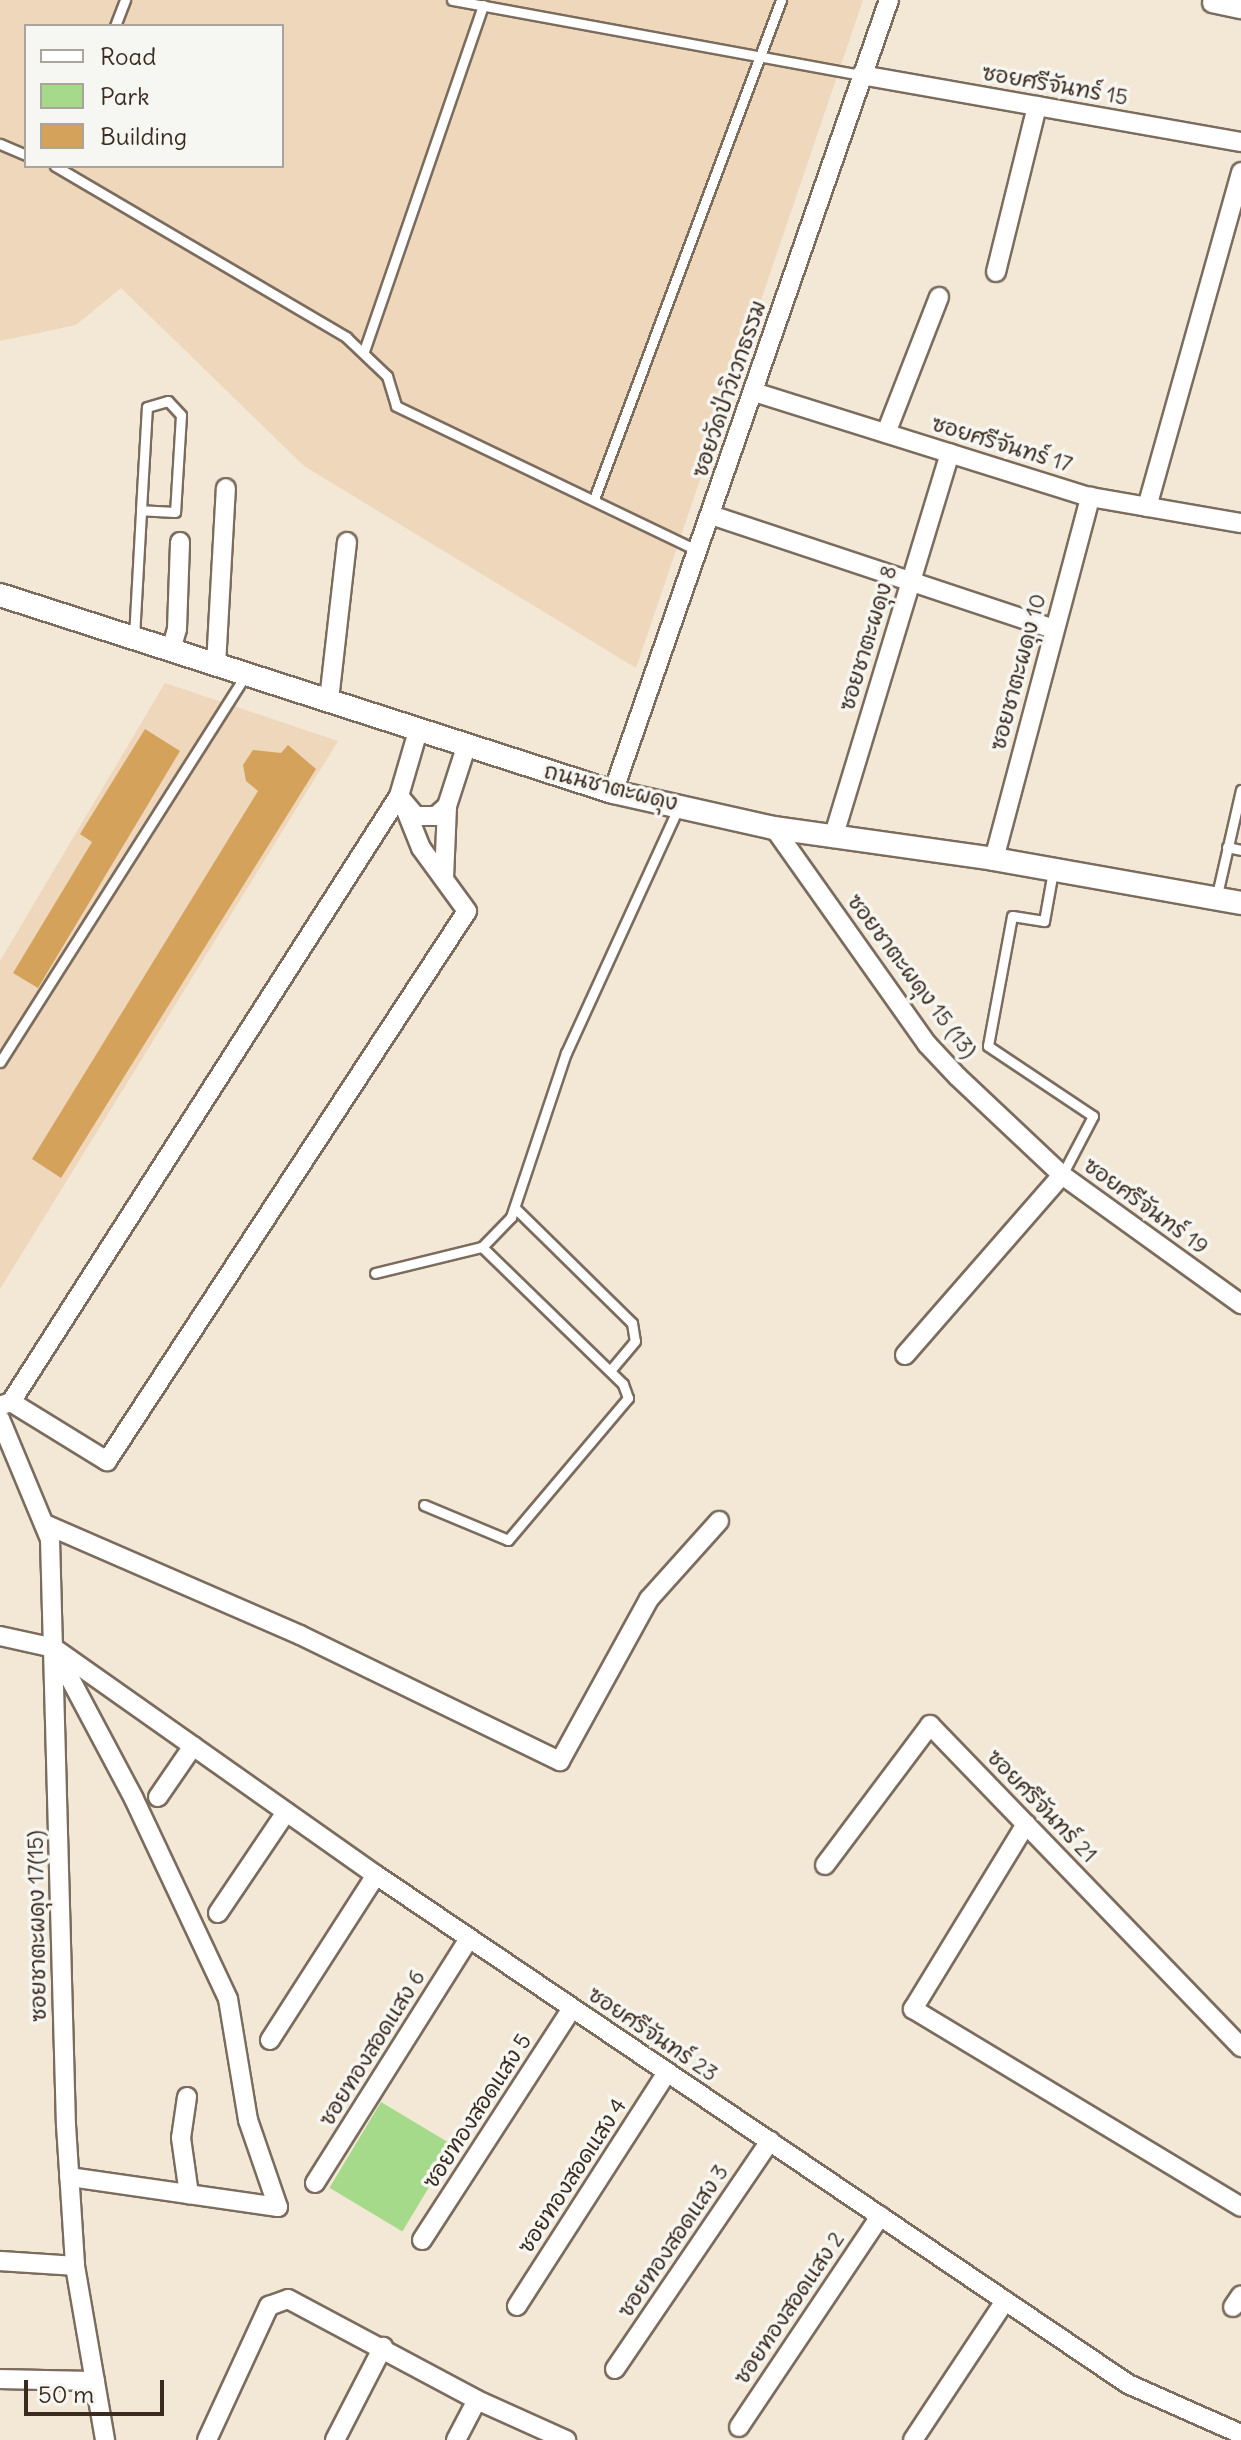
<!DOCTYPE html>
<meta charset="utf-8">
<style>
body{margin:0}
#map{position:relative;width:1241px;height:2440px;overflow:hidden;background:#f3e8d5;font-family:Delius,"Playpen Sans Thai",sans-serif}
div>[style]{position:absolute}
.built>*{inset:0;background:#eed7bb}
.green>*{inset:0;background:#a5da8a;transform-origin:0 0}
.building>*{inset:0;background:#d5a25b}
.roads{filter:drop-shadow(2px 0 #7b6c5e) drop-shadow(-2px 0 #7b6c5e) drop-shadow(0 2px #7b6c5e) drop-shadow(0 -2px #7b6c5e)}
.service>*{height:9px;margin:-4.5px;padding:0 4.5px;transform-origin:4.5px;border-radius:4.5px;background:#fff}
.minor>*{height:18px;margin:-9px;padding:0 9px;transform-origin:9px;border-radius:9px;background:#fff}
.tertiary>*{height:22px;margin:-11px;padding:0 11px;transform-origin:11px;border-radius:11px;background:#fff}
span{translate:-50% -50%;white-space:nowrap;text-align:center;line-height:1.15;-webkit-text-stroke:7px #f6f6f2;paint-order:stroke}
.street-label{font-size:22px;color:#3b2a1e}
.legend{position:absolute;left:24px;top:24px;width:260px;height:144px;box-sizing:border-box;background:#f6f6f2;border:2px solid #aba49d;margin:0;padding:10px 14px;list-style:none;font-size:24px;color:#3b2a1e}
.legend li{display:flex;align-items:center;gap:16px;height:40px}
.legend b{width:40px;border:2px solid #aba49d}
.scale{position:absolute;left:24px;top:2380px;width:140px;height:36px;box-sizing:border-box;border:4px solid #3b2a1e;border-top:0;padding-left:10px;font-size:24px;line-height:28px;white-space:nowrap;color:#3b2a1e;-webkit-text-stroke:6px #f6f6f2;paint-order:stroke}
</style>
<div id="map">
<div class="built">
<div style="clip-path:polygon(evenodd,0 0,863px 0,636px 668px,304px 466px,121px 288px,76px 325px,0 341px,0 0,26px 26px,282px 26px,282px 166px,26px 166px,26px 26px)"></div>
<div style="clip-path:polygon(165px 683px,338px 741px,0 1289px,0 961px)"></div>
</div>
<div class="green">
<div style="left:381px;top:2102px;width:85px;height:100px;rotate:31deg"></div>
</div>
<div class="building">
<div style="clip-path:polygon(145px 729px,180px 751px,38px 988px,13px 973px,92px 842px,80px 834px)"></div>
<div style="clip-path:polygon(288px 745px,316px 769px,61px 1178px,32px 1159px,258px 791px,246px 781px,243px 765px,253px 750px,281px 753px)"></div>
</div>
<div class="roads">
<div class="service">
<div style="left:452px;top:0;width:416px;rotate:10.4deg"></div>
<div style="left:115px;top:26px;width:28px;rotate:-69deg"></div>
<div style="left:0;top:144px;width:28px;rotate:23deg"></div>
<div style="left:55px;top:166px;width:338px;rotate:30.4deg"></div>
<div style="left:346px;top:337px;width:57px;rotate:43.6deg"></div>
<div style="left:387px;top:376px;width:31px;rotate:73deg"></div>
<div style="left:396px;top:406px;width:335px;rotate:25.6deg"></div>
<div style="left:364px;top:351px;width:366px;rotate:-71deg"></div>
<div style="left:594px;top:499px;width:533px;rotate:-69.46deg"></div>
<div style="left:134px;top:637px;width:127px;rotate:-86.8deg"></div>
<div style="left:141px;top:510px;width:103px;rotate:-86.7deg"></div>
<div style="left:147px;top:407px;width:22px;rotate:-16deg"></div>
<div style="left:168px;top:401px;width:19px;rotate:47deg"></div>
<div style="left:181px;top:415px;width:97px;rotate:93.5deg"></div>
<div style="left:175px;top:512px;width:34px;rotate:-177deg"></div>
<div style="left:1227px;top:847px;width:14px;rotate:12deg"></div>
<div style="left:1053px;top:871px;width:51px;rotate:100.2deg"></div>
<div style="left:1044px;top:921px;width:32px;rotate:-171deg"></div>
<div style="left:1012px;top:916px;width:132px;rotate:100.5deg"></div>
<div style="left:988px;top:1046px;width:126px;rotate:33.7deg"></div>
<div style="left:1093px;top:1116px;width:67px;rotate:117.7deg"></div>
<div style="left:1216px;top:899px;width:112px;rotate:-77.1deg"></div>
<div style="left:0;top:1062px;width:459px;rotate:-57.6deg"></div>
<div style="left:515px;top:1208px;width:164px;rotate:44.5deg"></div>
<div style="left:632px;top:1323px;width:18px;rotate:81deg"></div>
<div style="left:635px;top:1341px;width:39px;rotate:130deg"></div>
<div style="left:375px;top:1273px;width:110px;rotate:-13.7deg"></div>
<div style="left:482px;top:1247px;width:42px;rotate:-46deg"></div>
<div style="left:511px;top:1217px;width:173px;rotate:-71.5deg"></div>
<div style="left:566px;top:1053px;width:272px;rotate:-65.4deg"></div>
<div style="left:424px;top:1505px;width:91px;rotate:22.6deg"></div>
<div style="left:508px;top:1540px;width:186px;rotate:-49.8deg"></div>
<div style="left:628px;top:1398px;width:15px;rotate:-110deg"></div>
<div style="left:623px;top:1384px;width:197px;rotate:-135.8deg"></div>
</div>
<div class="minor">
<div style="left:1212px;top:3px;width:30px;rotate:12deg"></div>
<div style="left:861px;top:75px;width:386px;rotate:10deg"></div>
<div style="left:996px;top:272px;width:171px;rotate:-76.1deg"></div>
<div style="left:754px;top:392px;width:352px;rotate:17.4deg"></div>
<div style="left:1090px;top:497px;width:153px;rotate:9.8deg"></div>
<div style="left:886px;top:433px;width:146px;rotate:-68.7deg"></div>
<div style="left:1147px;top:507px;width:348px;rotate:-74.3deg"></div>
<div style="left:711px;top:515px;width:360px;rotate:18.4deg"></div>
<div style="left:171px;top:650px;width:22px;rotate:-74deg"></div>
<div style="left:177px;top:629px;width:87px;rotate:-88deg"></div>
<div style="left:216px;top:665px;width:177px;rotate:-86.8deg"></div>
<div style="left:329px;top:700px;width:159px;rotate:-83.5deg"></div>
<div style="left:418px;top:731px;width:68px;rotate:106.3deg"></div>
<div style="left:399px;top:796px;width:26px;rotate:50deg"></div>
<div style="left:416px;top:816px;width:20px"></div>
<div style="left:436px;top:816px;width:15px;rotate:-42deg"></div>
<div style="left:447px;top:806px;width:62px;rotate:-72.1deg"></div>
<div style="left:613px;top:792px;width:839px;rotate:-70.79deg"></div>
<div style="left:774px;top:828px;width:265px;rotate:54.7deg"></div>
<div style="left:927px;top:1044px;width:45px;rotate:46.8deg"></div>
<div style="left:958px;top:1077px;width:143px;rotate:43.3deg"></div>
<div style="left:1062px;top:1175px;width:221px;rotate:35.8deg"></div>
<div style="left:833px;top:838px;width:402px;rotate:-73.1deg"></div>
<div style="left:994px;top:859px;width:375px;rotate:-75.1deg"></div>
<div style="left:444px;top:878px;width:72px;rotate:-87.6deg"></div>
<div style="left:905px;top:1355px;width:239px;rotate:-48.9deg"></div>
<div style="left:11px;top:1402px;width:113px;rotate:31.6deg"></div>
<div style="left:107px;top:1461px;width:657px;rotate:-56.79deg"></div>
<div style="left:467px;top:911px;width:78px;rotate:-126.1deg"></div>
<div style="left:421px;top:848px;width:43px;rotate:-111.8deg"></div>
<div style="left:2px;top:1405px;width:9px;rotate:-18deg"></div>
<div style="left:11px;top:1402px;width:720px;rotate:-57.37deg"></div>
<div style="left:0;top:1419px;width:130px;rotate:67.4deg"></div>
<div style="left:50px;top:1539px;width:586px;rotate:88.44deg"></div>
<div style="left:66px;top:2125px;width:141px;rotate:86.3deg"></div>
<div style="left:75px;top:2266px;width:177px;rotate:80.2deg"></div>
<div style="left:47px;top:1525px;width:276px;rotate:23.5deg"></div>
<div style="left:300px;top:1635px;width:289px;rotate:25.9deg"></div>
<div style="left:560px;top:1761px;width:185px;rotate:-61.2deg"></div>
<div style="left:649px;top:1599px;width:105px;rotate:-48.1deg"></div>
<div style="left:0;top:1636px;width:55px;rotate:12.5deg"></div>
<div style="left:54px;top:1648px;width:394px;rotate:35.2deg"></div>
<div style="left:376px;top:1875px;width:908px;rotate:34.09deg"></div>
<div style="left:1128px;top:2384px;width:124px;rotate:23.9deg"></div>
<div style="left:57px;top:1654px;width:164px;rotate:62deg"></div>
<div style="left:134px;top:1799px;width:221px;rotate:64.8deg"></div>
<div style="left:228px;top:1999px;width:123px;rotate:80.6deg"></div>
<div style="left:248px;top:2120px;width:92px;rotate:71deg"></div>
<div style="left:278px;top:2207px;width:211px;rotate:-171.8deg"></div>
<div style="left:158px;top:1797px;width:62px;rotate:-55.5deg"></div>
<div style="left:1026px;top:1824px;width:217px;rotate:121.4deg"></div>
<div style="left:913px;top:2009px;width:383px;rotate:31.1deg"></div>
<div style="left:825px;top:1865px;width:175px;rotate:-53.1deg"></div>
<div style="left:930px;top:1725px;width:448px;rotate:46deg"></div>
<div style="left:218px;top:1913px;width:122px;rotate:-56deg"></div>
<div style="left:270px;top:2040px;width:196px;rotate:-57.3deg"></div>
<div style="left:187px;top:2097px;width:41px;rotate:98.3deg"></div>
<div style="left:181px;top:2138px;width:57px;rotate:81.9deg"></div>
<div style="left:315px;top:2183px;width:289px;rotate:-57.8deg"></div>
<div style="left:422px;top:2240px;width:276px;rotate:-57.1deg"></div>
<div style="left:0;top:2261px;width:75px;rotate:3.8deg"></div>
<div style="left:517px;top:2306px;width:278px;rotate:-57.3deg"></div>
<div style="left:1233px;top:2307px;width:14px;rotate:-56deg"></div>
<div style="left:615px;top:2369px;width:276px;rotate:-55.8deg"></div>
<div style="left:0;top:2379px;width:95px;rotate:1.2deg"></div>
<div style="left:739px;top:2427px;width:254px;rotate:-56.2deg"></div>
<div style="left:207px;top:2440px;width:148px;rotate:-65.2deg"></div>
<div style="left:269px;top:2306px;width:20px;rotate:-20deg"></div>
<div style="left:288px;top:2299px;width:214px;rotate:28.1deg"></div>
<div style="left:477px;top:2400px;width:98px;rotate:24.2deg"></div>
<div style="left:335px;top:2440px;width:105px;rotate:-62.7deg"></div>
<div style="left:456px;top:2440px;width:45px;rotate:-62.3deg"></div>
<div style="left:913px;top:2440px;width:167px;rotate:-56.5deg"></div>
</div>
<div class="tertiary">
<div style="left:0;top:595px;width:644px;rotate:17.82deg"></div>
<div style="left:613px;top:792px;width:165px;rotate:12.6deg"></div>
<div style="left:774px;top:828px;width:222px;rotate:8deg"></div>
<div style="left:994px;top:859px;width:251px;rotate:10.1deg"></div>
</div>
</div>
<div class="street-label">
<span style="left:1055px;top:85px;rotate:10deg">ซอยศรีจันทร์ 15</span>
<span style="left:729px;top:389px;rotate:-71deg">ซอยวัดป่าวิเวกธรรม</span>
<span style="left:1002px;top:444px;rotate:17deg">ซอยศรีจันทร์ 17</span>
<span style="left:868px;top:638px;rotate:-73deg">ซอยชาตะผดุง 8</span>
<span style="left:1018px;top:672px;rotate:-75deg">ซอยชาตะผดุง 10</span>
<span style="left:611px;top:787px;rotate:14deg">ถนนชาตะผดุง</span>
<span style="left:912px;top:976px;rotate:53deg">ซอยชาตะผดุง 15 (13)</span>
<span style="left:1146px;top:1206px;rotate:36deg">ซอยศรีจันทร์ 19</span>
<span style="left:1042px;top:1806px;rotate:46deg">ซอยศรีจันทร์ 21</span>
<span style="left:37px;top:1926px;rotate:-91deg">ซอยชาตะผดุง 17(15)</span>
<span style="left:653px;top:2034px;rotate:34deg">ซอยศรีจันทร์ 23</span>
<span style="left:372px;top:2048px;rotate:-58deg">ซอยทองสอดแสง 6</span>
<span style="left:477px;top:2111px;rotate:-57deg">ซอยทองสอดแสง 5</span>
<span style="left:572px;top:2176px;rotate:-57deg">ซอยทองสอดแสง 4</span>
<span style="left:673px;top:2241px;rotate:-56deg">ซอยทองสอดแสง 3</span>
<span style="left:789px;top:2308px;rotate:-56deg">ซอยทองสอดแสง 2</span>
</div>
<ul class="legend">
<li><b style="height:10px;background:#fff"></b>Road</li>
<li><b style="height:22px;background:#a5da8a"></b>Park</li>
<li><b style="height:22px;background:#d5a25b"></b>Building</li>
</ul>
<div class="scale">50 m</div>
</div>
